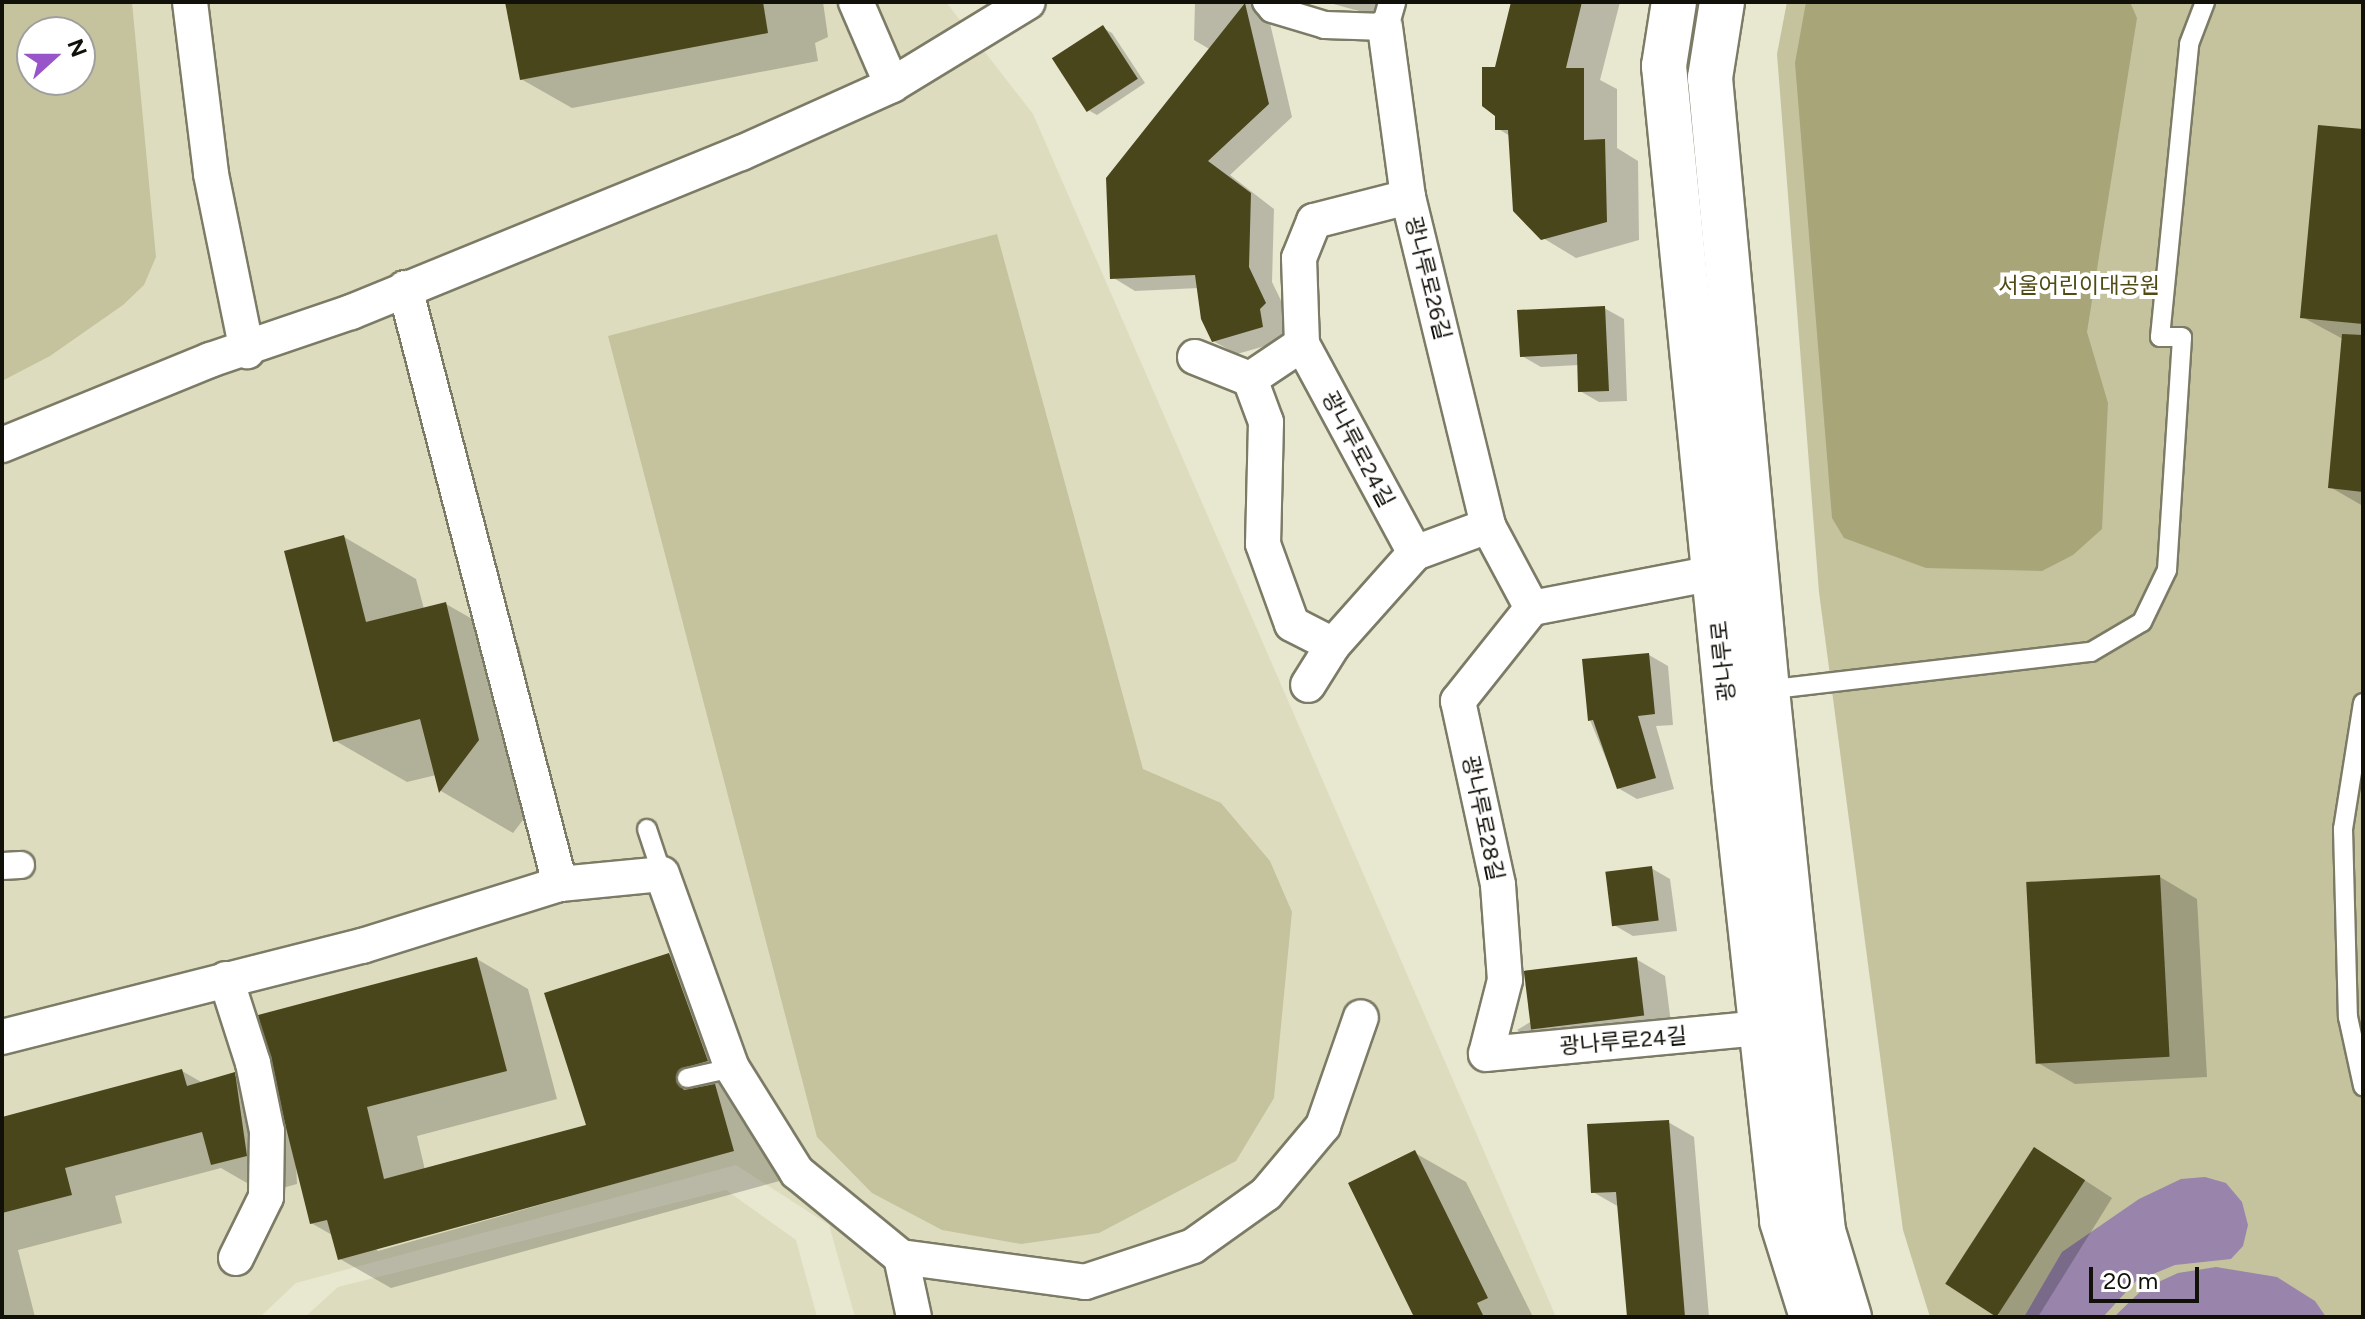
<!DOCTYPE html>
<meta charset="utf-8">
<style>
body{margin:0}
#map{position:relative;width:2365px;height:1319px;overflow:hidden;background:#e8e7d0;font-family:Figtree,"Noto Sans KR",sans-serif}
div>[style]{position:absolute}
.built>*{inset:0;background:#dedcbe}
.green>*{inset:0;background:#c5c39e}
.forest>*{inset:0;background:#a8a578}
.water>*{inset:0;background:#9985ac}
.shadow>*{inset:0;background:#0003}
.building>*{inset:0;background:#4a461c;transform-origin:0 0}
.roads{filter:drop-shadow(2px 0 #7c7b66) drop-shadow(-2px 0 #7c7b66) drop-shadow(0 2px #7c7b66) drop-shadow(0 -2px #7c7b66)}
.service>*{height:18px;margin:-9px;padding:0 9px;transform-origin:9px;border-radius:9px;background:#fff}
.pedestrian>*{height:26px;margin:-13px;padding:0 13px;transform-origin:13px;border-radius:13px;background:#fff}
.minor>*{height:34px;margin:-17px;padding:0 17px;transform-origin:17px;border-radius:17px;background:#fff}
.secondary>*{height:44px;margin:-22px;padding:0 22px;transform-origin:22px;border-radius:22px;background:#fff}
span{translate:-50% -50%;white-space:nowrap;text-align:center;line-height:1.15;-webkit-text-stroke:8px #fff;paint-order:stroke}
.street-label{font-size:22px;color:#111009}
.park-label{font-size:22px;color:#504b14}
.frame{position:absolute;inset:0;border:4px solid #111009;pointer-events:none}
.north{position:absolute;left:16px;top:16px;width:80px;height:80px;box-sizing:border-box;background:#fff;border:2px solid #a09f9d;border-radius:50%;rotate:69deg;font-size:22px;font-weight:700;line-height:32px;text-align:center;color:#111009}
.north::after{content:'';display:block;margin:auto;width:28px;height:36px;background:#9855ca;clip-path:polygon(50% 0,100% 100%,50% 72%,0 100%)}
.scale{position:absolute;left:2089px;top:1267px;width:110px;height:36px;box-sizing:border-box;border:4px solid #111009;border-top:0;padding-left:10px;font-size:24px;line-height:28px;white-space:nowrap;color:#111009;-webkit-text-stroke:6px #fff;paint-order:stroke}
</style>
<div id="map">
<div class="built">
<div style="clip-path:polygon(evenodd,2px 2px,946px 2px,1033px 114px,1556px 1317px,855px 1317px,829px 1225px,736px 1165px,296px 1283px,260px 1317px,2px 1317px,2px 2px,32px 32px,80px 32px,80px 80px,32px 80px,32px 32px)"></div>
<div style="clip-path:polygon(726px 1190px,796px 1240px,817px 1317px,305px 1317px,338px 1287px)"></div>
</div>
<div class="green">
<div style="clip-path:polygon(evenodd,2px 2px,132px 2px,156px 257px,144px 285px,123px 305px,50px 356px,2px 381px,2px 2px,32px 32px,80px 32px,80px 80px,32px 80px,32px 32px)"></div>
<div style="clip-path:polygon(1787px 2px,2363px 2px,2363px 1317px,1930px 1317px,1903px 1230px,1819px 592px,1777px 54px)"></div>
<div style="clip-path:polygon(997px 234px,1143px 769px,1221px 803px,1270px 861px,1292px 912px,1274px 1098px,1236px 1161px,1099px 1233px,1021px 1244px,942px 1230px,872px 1193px,817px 1137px,608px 336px)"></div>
</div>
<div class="forest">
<div style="clip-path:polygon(1806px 2px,2130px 2px,2137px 18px,2087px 332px,2108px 403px,2102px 529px,2073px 555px,2042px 571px,1926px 568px,1844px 538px,1832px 518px,1795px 63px)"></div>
</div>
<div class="water">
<div style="clip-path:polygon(2205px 1177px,2226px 1183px,2242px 1202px,2248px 1225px,2243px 1246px,2231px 1259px,2175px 1265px,2136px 1281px,2103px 1317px,2024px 1317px,2062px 1252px,2139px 1199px,2181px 1179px)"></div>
<div style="clip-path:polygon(2216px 1267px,2277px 1277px,2315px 1301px,2326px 1317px,2114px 1317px,2143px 1289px,2178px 1273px)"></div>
</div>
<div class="shadow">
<div style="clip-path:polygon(507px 2px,823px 2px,828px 37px,815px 43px,818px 61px,572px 108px,521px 79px)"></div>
<div style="clip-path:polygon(1195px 2px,1265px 2px,1292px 117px,1230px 175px,1274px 209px,1272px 282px,1289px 317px,1282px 322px,1286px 340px,1237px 354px,1213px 341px,1199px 288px,1135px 291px,1112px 277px,1211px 50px,1194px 40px)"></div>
<div style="clip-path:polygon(1326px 2px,1398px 2px,1392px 20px)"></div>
<div style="clip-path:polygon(1513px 2px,1620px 2px,1600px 80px,1617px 89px,1617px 148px,1638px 161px,1639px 240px,1576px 258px,1543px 238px,1510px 136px,1497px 128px,1496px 69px)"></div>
<div style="clip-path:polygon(1103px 28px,1112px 33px,1145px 83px,1097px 115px,1088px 110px)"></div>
<div style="clip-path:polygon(2363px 123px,2363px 506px,2330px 487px,2343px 339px,2302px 317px)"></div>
<div style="clip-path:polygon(1604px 308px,1624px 319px,1627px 401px,1599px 402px,1580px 391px,1579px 365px,1541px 367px,1522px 356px)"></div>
<div style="clip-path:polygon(344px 537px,416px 579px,424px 609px,446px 604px,519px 646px,551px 783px,513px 833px,441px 791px,436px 775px,407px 782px,334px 740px)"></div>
<div style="clip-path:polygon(1649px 655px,1668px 666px,1673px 725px,1656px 726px,1674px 789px,1637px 799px,1618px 788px,1590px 720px)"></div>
<div style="clip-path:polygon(1651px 868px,1670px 879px,1677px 931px,1633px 936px,1614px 925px)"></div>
<div style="clip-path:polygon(2160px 877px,2197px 899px,2207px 1077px,2075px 1084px,2038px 1063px)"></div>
<div style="clip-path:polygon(evenodd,669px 955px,720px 985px,783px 1180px,391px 1288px,340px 1259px,334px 1236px,311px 1223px,296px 1162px,297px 1184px,264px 1193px,221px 1168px,115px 1196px,122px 1223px,18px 1250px,35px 1317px,2px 1317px,2px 1119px,182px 1071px,203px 1083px,234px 1075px,282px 1102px,477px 959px,528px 989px,557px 1099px,417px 1136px,425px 1170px,588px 1127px,669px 955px,743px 1147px,378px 1251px,375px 1248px,743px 1147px)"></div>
<div style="clip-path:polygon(1636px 959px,1665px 976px,1672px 1031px,1546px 1046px,1517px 1030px)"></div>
<div style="clip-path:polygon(1668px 1122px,1694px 1137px,1709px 1317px,1629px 1317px,1619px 1207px,1593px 1192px)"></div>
<div style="clip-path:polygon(1415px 1153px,1466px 1182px,1533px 1317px,1416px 1317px)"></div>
<div style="clip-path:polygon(2063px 1166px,2112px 1198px,2038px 1317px,2003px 1317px,1951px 1284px)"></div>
</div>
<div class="building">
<div style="clip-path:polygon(505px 2px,763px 2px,768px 33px,520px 80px)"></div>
<div style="clip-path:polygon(1511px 2px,1582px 2px,1566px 68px,1584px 68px,1584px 140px,1605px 139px,1607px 222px,1541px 240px,1513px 211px,1508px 130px,1495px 130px,1495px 116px,1482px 106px,1482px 67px,1495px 67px)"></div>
<div style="clip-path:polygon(1245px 3px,1269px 104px,1208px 161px,1251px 193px,1249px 267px,1266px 303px,1260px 309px,1263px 327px,1212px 342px,1201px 319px,1195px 275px,1110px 279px,1106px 178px)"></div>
<div style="left:1103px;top:25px;width:64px;height:61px;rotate:57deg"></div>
<div style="clip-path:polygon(2318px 125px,2363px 129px,2363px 324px,2300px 318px)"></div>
<div style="clip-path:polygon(1605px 306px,1609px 391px,1578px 392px,1577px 354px,1520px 357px,1517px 310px)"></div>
<div style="clip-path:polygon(2342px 334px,2363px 335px,2363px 492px,2328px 488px)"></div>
<div style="clip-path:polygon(344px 535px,366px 622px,446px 602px,479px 740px,439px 793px,420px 719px,333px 742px,284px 551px)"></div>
<div style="clip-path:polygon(1649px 653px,1655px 714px,1638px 716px,1656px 778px,1617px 789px,1593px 720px,1588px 721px,1582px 659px)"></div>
<div style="left:1652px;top:866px;width:55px;height:47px;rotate:83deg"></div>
<div style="left:2160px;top:875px;width:182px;height:134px;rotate:87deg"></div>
<div style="clip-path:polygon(669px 953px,708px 1061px,680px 1069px,676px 1081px,684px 1090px,715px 1084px,734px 1151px,338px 1260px,327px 1220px,310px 1224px,258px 1015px,477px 957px,507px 1071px,367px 1107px,384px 1179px,586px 1125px,544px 993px)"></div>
<div style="left:1637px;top:957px;width:59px;height:114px;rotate:83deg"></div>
<div style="clip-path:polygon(182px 1069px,187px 1086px,235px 1072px,247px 1156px,211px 1165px,202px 1132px,65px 1168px,72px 1195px,2px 1213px,2px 1117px)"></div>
<div style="clip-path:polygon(1669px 1120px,1685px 1317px,1627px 1317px,1616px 1192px,1591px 1193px,1587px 1124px)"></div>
<div style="left:2034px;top:1147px;width:61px;height:163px;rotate:33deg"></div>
<div style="clip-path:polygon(1415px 1150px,1488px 1298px,1477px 1303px,1484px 1317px,1414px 1317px,1348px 1183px)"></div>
</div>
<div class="roads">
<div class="service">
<div style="left:1766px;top:690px;width:327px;rotate:-6.7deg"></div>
<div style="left:2091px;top:652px;width:59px;rotate:-30.5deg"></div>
<div style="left:2142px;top:622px;width:58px;rotate:-64.3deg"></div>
<div style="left:2167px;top:570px;width:233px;rotate:-86.3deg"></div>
<div style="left:2182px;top:337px;width:22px;rotate:180deg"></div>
<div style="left:2160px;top:337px;width:294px;rotate:-84.3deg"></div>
<div style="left:2189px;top:44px;width:45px;rotate:-69.1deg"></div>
<div style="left:2363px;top:703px;width:128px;rotate:99deg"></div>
<div style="left:2343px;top:829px;width:188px;rotate:88.5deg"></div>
<div style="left:2348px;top:1017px;width:71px;rotate:77.7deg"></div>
<div style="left:647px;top:829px;width:47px;rotate:71.6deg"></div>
<div style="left:687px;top:1078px;width:46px;rotate:-12.5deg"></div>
</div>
<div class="pedestrian">
<div style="left:1266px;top:2px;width:9px;rotate:49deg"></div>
<div style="left:1272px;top:9px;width:55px;rotate:16.8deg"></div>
<div style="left:1325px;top:25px;width:60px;rotate:1.9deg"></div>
<div style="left:1385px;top:27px;width:26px;rotate:-74deg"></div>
<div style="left:2px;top:866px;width:19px;rotate:-3deg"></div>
</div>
<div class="minor">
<div style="left:190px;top:2px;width:173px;rotate:83deg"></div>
<div style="left:211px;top:174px;width:181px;rotate:78.5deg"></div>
<div style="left:856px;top:2px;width:90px;rotate:66.6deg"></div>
<div style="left:1385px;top:27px;width:172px;rotate:82.3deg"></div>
<div style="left:1408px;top:197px;width:339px;rotate:76.3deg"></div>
<div style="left:1488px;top:526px;width:93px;rotate:61.8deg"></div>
<div style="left:1408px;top:197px;width:97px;rotate:165.7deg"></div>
<div style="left:1314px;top:221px;width:40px;rotate:112deg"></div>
<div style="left:1299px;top:258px;width:86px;rotate:88deg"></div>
<div style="left:1302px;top:344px;width:238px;rotate:61.6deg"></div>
<div style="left:405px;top:288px;width:616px;rotate:75.42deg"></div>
<div style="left:1195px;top:357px;width:59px;rotate:21.8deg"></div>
<div style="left:1250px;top:379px;width:46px;rotate:69.6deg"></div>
<div style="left:1266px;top:422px;width:122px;rotate:91.4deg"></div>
<div style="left:1263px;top:544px;width:85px;rotate:70.1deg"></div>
<div style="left:1292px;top:624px;width:46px;rotate:27.1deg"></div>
<div style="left:1333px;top:645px;width:47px;rotate:122deg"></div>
<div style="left:1250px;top:379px;width:63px;rotate:-33.9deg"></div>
<div style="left:2px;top:445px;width:225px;rotate:-22.2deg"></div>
<div style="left:210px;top:360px;width:149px;rotate:-18.8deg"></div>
<div style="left:351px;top:312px;width:421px;rotate:-22.2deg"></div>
<div style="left:741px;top:153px;width:166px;rotate:-24.2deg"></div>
<div style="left:892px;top:85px;width:159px;rotate:-31.4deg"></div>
<div style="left:1532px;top:608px;width:119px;rotate:128.5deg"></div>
<div style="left:1458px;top:701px;width:188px;rotate:77.7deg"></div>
<div style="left:1498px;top:885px;width:95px;rotate:85.8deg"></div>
<div style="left:1505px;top:980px;width:76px;rotate:104.4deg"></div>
<div style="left:1486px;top:1054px;width:276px;rotate:-5.4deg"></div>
<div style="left:1532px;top:608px;width:184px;rotate:-10.9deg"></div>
<div style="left:1333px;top:645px;width:123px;rotate:-48.3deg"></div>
<div style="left:1415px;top:553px;width:78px;rotate:-20.3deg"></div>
<div style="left:226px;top:979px;width:88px;rotate:72.2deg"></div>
<div style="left:253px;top:1063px;width:69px;rotate:78.4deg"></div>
<div style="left:267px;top:1131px;width:66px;rotate:90.9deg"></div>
<div style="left:266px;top:1197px;width:68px;rotate:116.2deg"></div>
<div style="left:2px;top:1037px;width:371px;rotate:-14.2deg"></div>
<div style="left:362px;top:946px;width:207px;rotate:-17.4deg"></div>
<div style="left:560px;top:884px;width:102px;rotate:-5.6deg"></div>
<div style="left:662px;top:874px;width:206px;rotate:70.2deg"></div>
<div style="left:732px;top:1068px;width:123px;rotate:58deg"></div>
<div style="left:797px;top:1172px;width:134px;rotate:39.3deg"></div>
<div style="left:901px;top:1257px;width:186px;rotate:7.7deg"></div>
<div style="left:1085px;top:1282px;width:114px;rotate:-18.4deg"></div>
<div style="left:1193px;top:1246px;width:90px;rotate:-35.5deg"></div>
<div style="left:1266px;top:1194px;width:89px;rotate:-50deg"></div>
<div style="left:1323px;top:1126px;width:115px;rotate:-70.8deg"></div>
<div style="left:901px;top:1257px;width:61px;rotate:77.8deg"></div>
</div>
<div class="secondary">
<div style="left:1674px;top:2px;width:65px;rotate:98.9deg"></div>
<div style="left:1664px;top:66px;width:722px;rotate:84.36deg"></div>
<div style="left:1735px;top:785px;width:439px;rotate:83.8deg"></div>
<div style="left:1782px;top:1221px;width:101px;rotate:72.6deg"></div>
<div style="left:1722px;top:2px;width:77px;rotate:99deg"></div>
<div style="left:1710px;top:78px;width:615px;rotate:84.68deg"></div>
<div style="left:1767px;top:690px;width:544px;rotate:84.09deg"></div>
<div style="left:1823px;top:1231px;width:90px;rotate:73.2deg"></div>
</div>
</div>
<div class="street-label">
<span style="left:1428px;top:278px;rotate:76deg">광나루로26길</span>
<span style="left:1358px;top:449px;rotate:62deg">광나루로24길</span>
<span style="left:1723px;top:661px;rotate:-96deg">광나루로</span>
<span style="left:1483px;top:818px;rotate:78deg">광나루로28길</span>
<span style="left:1623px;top:1041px;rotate:-5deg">광나루로24길</span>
</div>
<div class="park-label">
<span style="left:2079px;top:286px">서울어린이대공원</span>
</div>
<div class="frame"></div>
<div class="north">N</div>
<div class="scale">20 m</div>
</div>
